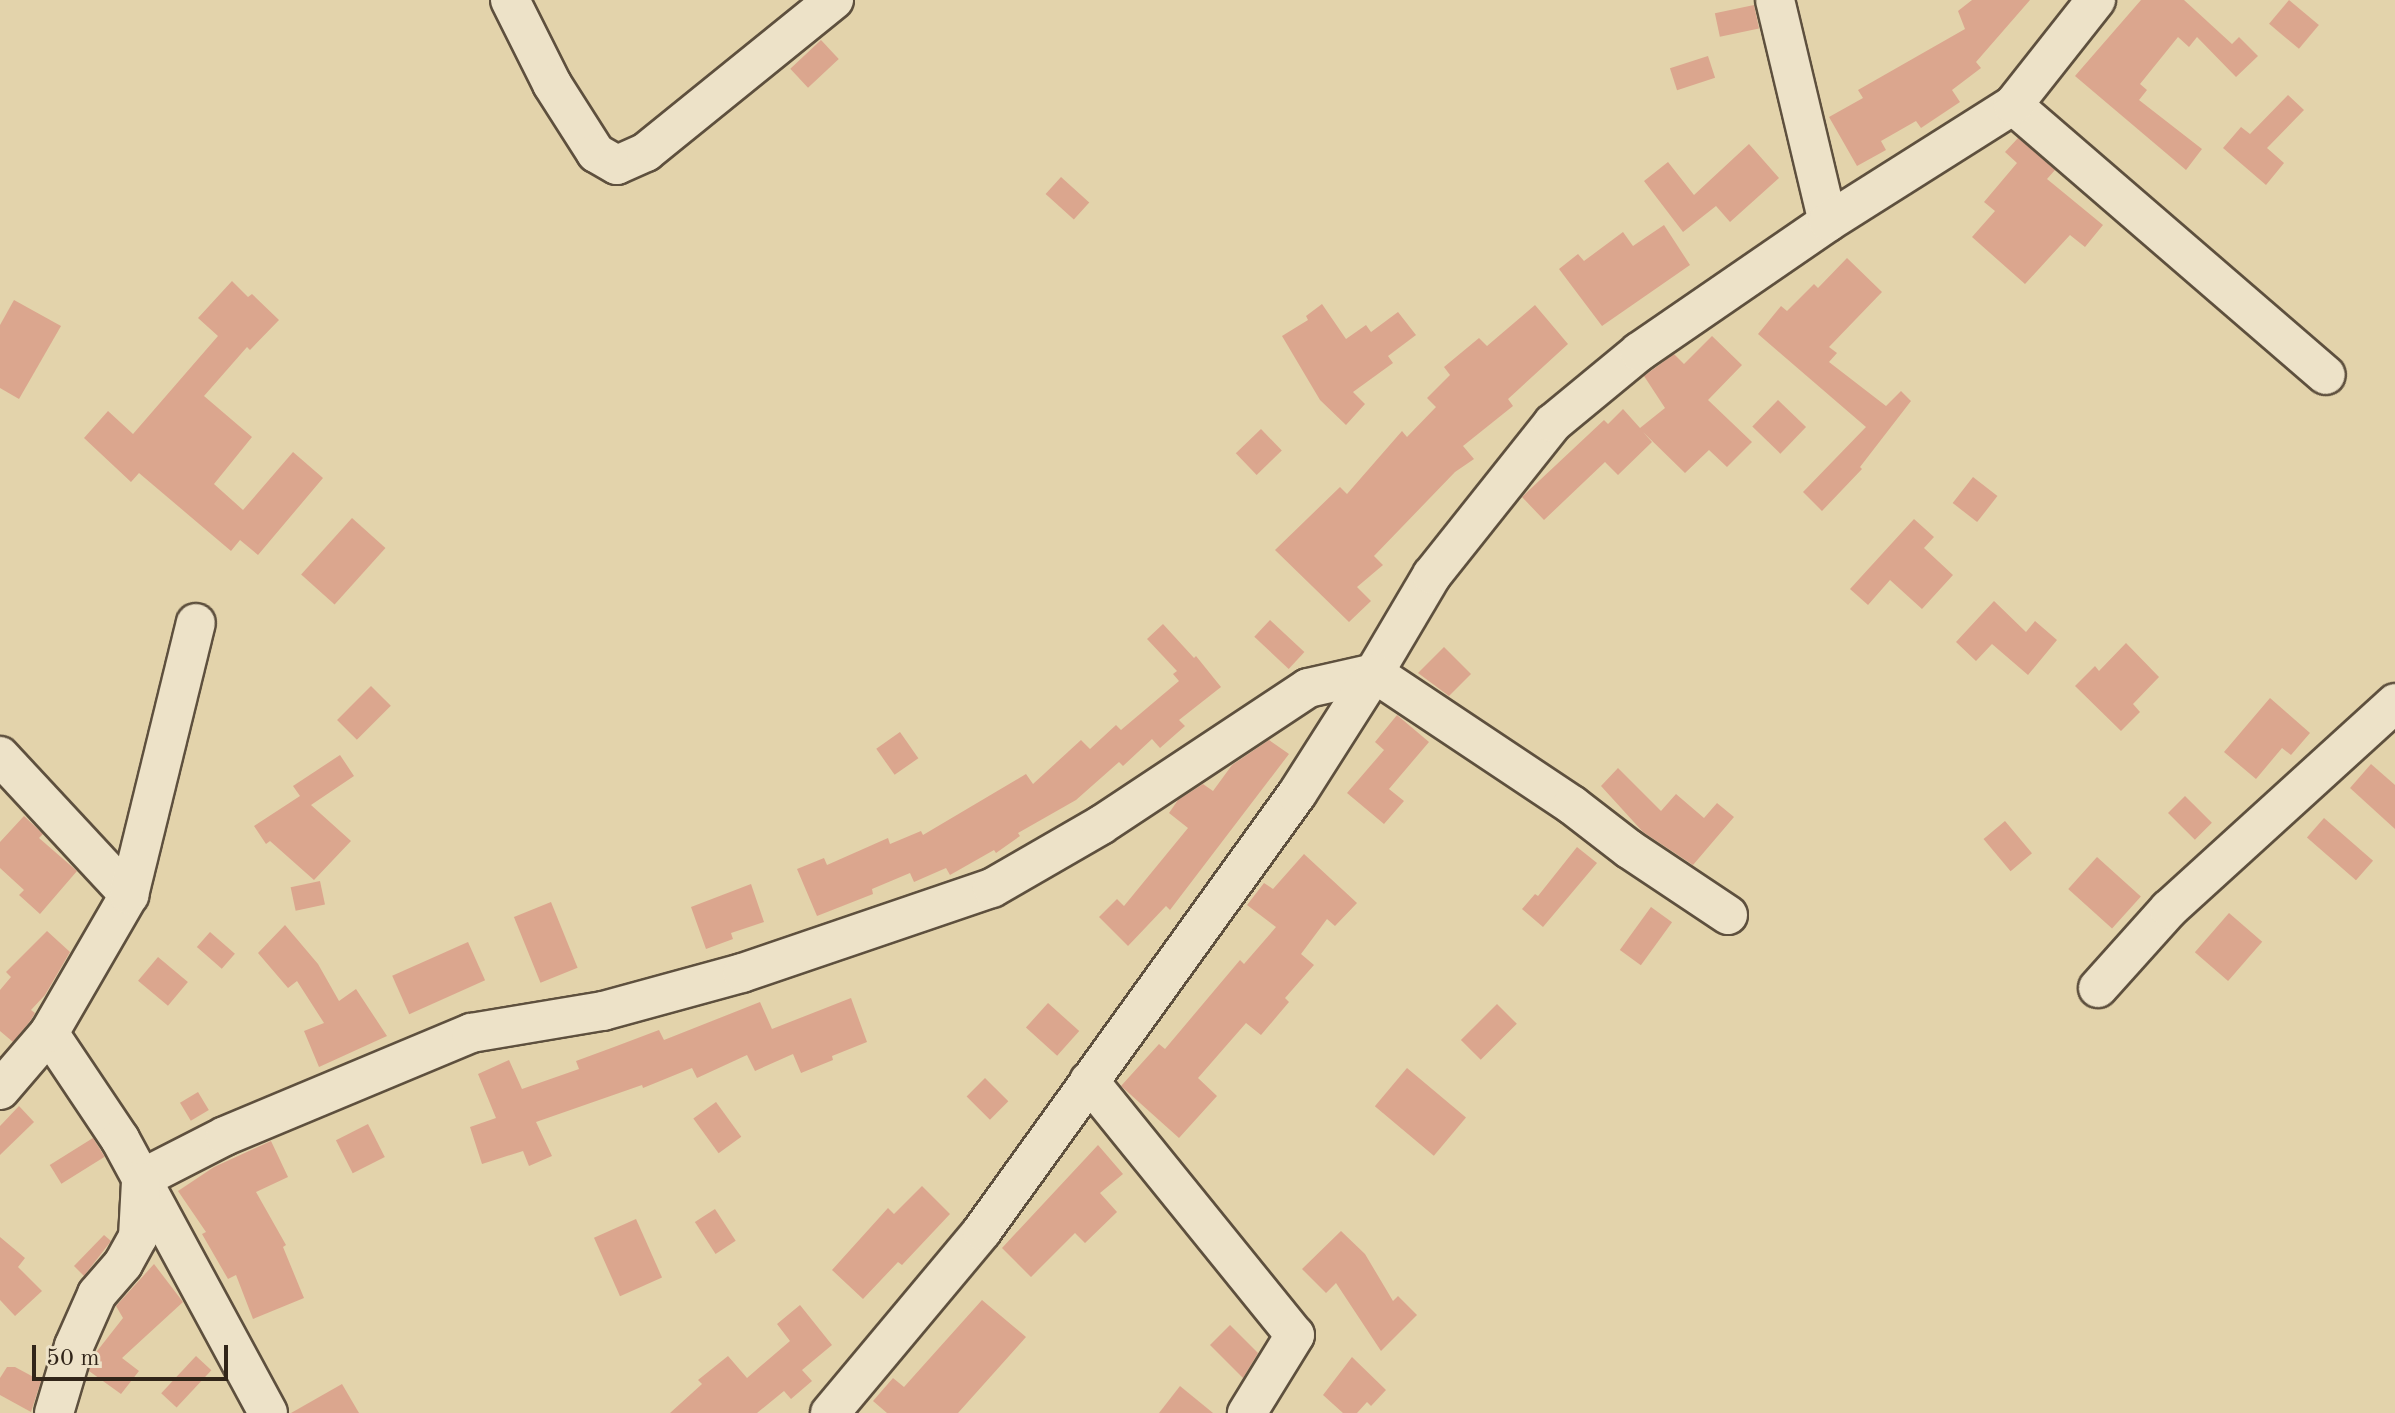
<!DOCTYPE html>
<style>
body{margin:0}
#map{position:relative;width:2395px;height:1413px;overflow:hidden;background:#e3d3ab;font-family:"Old Standard TT",serif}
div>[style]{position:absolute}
.building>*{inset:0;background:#dba68e;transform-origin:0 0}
.roads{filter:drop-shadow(2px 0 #5e503e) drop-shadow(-2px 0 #5e503e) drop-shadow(0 2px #5e503e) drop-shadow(0 -2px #5e503e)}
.minor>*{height:38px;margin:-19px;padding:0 19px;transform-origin:19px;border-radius:19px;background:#ede2c8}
span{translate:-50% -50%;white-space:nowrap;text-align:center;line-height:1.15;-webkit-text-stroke:7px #ede2c8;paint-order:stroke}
.scale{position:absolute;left:32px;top:1345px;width:196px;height:36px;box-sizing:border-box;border:4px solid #312519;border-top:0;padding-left:10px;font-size:24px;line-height:28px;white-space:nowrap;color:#312519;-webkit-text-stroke:6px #ede2c8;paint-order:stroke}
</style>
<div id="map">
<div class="building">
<div style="clip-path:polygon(1972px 0,2030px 0,1976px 62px,1981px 68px,1952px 90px,1960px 102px,1921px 128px,1916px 121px,1881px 141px,1886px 150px,1857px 166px,1829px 117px,1863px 98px,1858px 90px,1965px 29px,1958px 11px)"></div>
<div style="clip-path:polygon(2141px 0,2184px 0,2232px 44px,2239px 37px,2258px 56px,2236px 77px,2197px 37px,2189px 47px,2178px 37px,2140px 84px,2147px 90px,2139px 100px,2202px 149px,2186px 170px,2075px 76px)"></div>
<div style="left:2289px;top:0;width:39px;height:31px;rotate:40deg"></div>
<div style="left:1754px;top:5px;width:24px;height:40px;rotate:78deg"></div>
<div style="left:821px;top:40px;width:26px;height:42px;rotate:47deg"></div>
<div style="left:1708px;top:56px;width:23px;height:40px;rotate:72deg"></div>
<div style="clip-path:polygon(2288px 95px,2304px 110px,2267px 148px,2284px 163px,2266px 185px,2223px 148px,2241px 127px,2250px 134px)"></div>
<div style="clip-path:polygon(2018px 138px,2055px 170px,2047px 179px,2103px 225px,2085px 247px,2070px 235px,2025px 284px,1972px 237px,1995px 211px,1984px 202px,2017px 163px,2005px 152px)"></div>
<div style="clip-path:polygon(1749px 144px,1779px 178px,1730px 222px,1716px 206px,1683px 232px,1644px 181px,1668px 162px,1694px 195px)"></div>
<div style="left:1061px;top:177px;width:38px;height:23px;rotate:42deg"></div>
<div style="clip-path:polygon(1664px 225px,1690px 265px,1602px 326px,1559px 269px,1578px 254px,1584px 261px,1623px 232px,1633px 246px)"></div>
<div style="clip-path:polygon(1847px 258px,1882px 292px,1829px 347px,1837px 353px,1829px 362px,1886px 406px,1901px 391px,1911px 401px,1860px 467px,1862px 469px,1822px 511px,1803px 492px,1866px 427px,1758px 334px,1781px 306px,1787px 311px,1814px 284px,1818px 288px)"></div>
<div style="clip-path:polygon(232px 281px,248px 297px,252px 294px,279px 320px,250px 350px,247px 347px,204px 396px,252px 437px,214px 484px,243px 510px,293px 452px,323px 478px,258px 555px,240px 540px,231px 551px,139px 473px,131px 482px,84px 438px,108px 411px,133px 434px,218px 336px,198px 318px)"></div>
<div style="clip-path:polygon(14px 300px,61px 326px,19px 399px,0 388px,0 325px)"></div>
<div style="clip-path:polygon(1322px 304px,1346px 339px,1366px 325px,1371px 332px,1398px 312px,1416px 335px,1388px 356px,1393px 363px,1353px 392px,1365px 404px,1346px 425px,1320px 400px,1282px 336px,1308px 320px,1306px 316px)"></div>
<div style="clip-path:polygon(1535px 305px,1568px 344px,1508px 399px,1513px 406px,1463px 446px,1474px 459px,1455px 472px,1374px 556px,1383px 565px,1357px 587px,1371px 601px,1349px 622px,1275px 550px,1340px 487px,1347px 494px,1402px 431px,1407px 437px,1436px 407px,1427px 398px,1450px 375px,1444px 367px,1479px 338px,1487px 346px)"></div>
<div style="clip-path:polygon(1712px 336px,1742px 365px,1708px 400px,1752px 442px,1727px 467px,1709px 450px,1685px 473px,1643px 432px,1652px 442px,1618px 475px,1605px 462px,1544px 520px,1522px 497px,1604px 420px,1608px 424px,1623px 409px,1640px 428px,1665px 408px,1644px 376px,1674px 354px,1684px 364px)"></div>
<div style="left:1778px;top:400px;width:39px;height:37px;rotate:44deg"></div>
<div style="left:1261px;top:429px;width:30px;height:35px;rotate:46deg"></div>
<div style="left:1973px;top:477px;width:31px;height:33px;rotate:38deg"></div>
<div style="left:352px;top:518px;width:45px;height:76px;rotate:42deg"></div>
<div style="clip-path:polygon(1914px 519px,1934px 537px,1924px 548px,1953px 575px,1922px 609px,1890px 580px,1868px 605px,1850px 589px)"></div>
<div style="clip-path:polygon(1994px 601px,2026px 632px,2035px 621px,2057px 640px,2028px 675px,1992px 644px,1976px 661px,1956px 642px)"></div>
<div style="left:1270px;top:620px;width:47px;height:23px;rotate:43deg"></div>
<div style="clip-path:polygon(1163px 624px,1194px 658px,1196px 656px,1221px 687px,1179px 720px,1185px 726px,1160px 748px,1152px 739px,1123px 766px,1119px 762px,1076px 800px,1018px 833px,1020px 836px,996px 853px,994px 850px,950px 875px,946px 868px,914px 882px,910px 873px,872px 889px,873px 894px,817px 916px,797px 869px,824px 858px,827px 865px,888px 838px,890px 844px,921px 831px,923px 835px,1026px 774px,1033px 784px,1081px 740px,1090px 749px,1116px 725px,1121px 730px,1179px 681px,1173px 674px,1177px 671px,1147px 639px)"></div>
<div style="clip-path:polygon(2126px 643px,2159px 677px,2133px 704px,2140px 712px,2121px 731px,2075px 686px,2095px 666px,2099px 671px)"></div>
<div style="clip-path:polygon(1444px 647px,1471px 674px,1449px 696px,1418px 673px)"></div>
<div style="left:371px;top:686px;width:28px;height:48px;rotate:45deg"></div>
<div style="clip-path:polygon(2270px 698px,2310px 733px,2291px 755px,2282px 748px,2256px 779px,2224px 752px)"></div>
<div style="clip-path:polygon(1397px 715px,1429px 742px,1389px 789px,1404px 801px,1384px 824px,1347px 793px,1384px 750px,1375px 742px)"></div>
<div style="left:900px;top:732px;width:32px;height:29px;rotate:55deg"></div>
<div style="clip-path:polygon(1269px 740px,1289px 754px,1170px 910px,1166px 906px,1128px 946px,1099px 917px,1117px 899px,1124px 906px,1188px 828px,1169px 813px,1178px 800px,1203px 784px,1213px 791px,1232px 765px)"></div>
<div style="clip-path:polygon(340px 755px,354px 776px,311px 805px,351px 841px,314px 880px,270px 841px,266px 844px,254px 826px,300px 796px,293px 786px)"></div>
<div style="clip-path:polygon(2371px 764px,2395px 785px,2395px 829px,2350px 788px)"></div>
<div style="clip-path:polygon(1618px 768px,1661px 811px,1676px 794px,1704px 818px,1717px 803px,1734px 817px,1693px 865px,1643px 832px,1601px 786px)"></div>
<div style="left:2185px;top:796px;width:38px;height:24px;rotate:45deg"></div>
<div style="clip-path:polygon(24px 816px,43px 834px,39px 838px,77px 871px,40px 914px,19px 895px,24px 890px,0 868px,0 842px)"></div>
<div style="left:2324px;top:818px;width:65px;height:26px;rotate:41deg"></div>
<div style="left:2005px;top:821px;width:42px;height:28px;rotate:50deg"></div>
<div style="clip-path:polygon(1577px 847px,1597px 863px,1543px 927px,1522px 909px,1535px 894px,1538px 896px)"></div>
<div style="clip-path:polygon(1304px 854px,1357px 903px,1335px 926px,1327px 919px,1301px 954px,1314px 965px,1285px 998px,1289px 1002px,1261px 1035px,1246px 1023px,1198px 1078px,1217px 1096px,1179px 1138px,1121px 1086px,1159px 1044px,1165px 1049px,1240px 960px,1244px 964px,1276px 927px,1247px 905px,1264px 883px,1273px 889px)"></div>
<div style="left:2097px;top:857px;width:59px;height:43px;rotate:42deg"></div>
<div style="left:320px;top:881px;width:24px;height:30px;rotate:78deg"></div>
<div style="clip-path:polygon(751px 884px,764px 922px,731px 933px,733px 939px,706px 949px,691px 907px)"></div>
<div style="left:551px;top:902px;width:71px;height:40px;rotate:68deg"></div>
<div style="left:1651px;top:907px;width:26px;height:53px;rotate:36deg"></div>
<div style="left:2229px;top:913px;width:44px;height:52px;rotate:41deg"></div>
<div style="clip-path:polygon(285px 925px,318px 964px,339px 1001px,356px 989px,387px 1036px,319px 1067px,304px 1031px,324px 1023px,297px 981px,288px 988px,258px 953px)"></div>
<div style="clip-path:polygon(47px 931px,70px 952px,45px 995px,31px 1010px,35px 1013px,31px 1020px,13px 1042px,0 1031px,0 990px,11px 977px,6px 972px)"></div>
<div style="left:210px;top:932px;width:33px;height:20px;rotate:41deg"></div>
<div style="left:468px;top:942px;width:42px;height:83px;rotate:66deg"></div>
<div style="left:158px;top:957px;width:39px;height:31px;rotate:40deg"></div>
<div style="clip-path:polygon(851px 998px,867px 1042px,832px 1056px,833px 1060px,801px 1073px,793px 1054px,755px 1071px,747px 1055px,697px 1078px,692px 1068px,643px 1088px,642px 1085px,536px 1122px,552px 1156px,529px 1166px,523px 1151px,482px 1164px,470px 1127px,496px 1118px,478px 1074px,509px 1060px,522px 1089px,579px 1069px,576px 1061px,614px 1047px,659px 1030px,664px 1040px,760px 1002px,772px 1029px)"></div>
<div style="left:1048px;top:1003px;width:42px;height:33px;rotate:42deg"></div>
<div style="left:1497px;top:1004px;width:28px;height:51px;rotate:45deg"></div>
<div style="left:1407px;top:1068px;width:77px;height:50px;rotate:40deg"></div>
<div style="left:985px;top:1078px;width:33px;height:26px;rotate:45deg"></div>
<div style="left:198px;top:1092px;width:21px;height:21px;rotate:59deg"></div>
<div style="left:716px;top:1102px;width:43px;height:28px;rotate:54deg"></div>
<div style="clip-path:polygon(19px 1106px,34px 1122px,0 1155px,0 1126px)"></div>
<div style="left:368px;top:1124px;width:37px;height:36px;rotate:63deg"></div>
<div style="left:93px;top:1138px;width:22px;height:51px;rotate:58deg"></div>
<div style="clip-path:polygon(271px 1141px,288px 1177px,256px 1192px,286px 1245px,283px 1247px,304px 1298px,253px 1319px,236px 1275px,228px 1279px,202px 1234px,206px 1232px,178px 1191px,214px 1167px)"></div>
<div style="clip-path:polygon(1098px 1145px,1123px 1174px,1100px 1193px,1117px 1212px,1085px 1243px,1075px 1233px,1031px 1277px,1002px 1248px)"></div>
<div style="clip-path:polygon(922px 1186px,950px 1214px,902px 1265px,898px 1262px,863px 1299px,832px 1270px,888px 1208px,894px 1214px)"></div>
<div style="left:715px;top:1209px;width:38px;height:24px;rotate:57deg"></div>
<div style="left:636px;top:1219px;width:64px;height:46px;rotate:66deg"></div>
<div style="clip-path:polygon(1341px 1231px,1365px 1254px,1393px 1301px,1398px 1296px,1417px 1315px,1381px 1351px,1336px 1283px,1326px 1293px,1302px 1269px)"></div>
<div style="clip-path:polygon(104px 1235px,111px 1241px,84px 1276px,74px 1266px)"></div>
<div style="clip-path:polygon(0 1237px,25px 1258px,18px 1267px,42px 1291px,15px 1316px,0 1300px)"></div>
<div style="clip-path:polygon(154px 1264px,183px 1302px,122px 1358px,139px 1371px,121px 1394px,89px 1371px,94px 1355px,123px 1318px,116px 1306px)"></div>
<div style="clip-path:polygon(982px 1300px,1026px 1337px,958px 1413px,887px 1413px,873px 1401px,893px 1378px,904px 1387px)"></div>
<div style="clip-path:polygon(800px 1305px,832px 1345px,802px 1370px,812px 1381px,791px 1399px,784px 1391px,757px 1413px,670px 1413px,702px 1384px,698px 1380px,728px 1356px,747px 1378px,790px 1341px,777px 1324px)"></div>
<div style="clip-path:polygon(1230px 1325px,1258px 1353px,1243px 1378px,1210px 1345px)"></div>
<div style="left:196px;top:1356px;width:21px;height:51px;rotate:43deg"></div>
<div style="clip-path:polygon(1352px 1357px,1386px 1390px,1371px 1406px,1367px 1402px,1357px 1413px,1343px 1413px,1323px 1395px)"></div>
<div style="clip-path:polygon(7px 1367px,15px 1367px,41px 1381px,31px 1412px,0 1395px,0 1378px)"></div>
<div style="clip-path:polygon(342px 1384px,359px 1413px,291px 1413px)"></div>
<div style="clip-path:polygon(1180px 1386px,1213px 1413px,1159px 1413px)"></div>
</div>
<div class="roads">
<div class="minor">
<div style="left:510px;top:0;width:94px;rotate:63.4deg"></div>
<div style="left:552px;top:84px;width:82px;rotate:57.5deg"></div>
<div style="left:596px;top:153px;width:24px;rotate:30deg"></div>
<div style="left:617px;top:165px;width:32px;rotate:-24deg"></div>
<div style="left:646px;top:152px;width:242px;rotate:-39deg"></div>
<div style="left:1775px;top:0;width:228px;rotate:76.6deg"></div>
<div style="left:2013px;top:105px;width:413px;rotate:40.8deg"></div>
<div style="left:0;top:756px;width:190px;rotate:47.1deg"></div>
<div style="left:2098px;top:988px;width:106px;rotate:-48.1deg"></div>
<div style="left:2169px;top:909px;width:306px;rotate:-42.3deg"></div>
<div style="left:49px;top:1033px;width:128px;rotate:56.2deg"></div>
<div style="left:120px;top:1139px;width:311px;rotate:61.6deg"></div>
<div style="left:1089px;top:1081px;width:327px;rotate:51deg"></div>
<div style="left:1295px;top:1335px;width:92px;rotate:121.6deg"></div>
<div style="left:0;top:1090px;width:75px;rotate:-49.3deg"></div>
<div style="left:49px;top:1033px;width:160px;rotate:-59.9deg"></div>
<div style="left:129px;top:895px;width:280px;rotate:-76.2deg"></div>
<div style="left:141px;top:1179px;width:94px;rotate:-27.1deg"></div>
<div style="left:225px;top:1136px;width:267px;rotate:-22.7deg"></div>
<div style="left:471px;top:1033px;width:134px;rotate:-9.5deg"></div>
<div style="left:603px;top:1011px;width:144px;rotate:-15.3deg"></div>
<div style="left:742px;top:973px;width:264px;rotate:-18.8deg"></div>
<div style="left:992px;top:888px;width:126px;rotate:-30deg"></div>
<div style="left:1101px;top:825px;width:248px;rotate:-33.5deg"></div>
<div style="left:1308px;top:688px;width:68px;rotate:-12.8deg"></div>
<div style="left:1374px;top:673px;width:114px;rotate:-59.4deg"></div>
<div style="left:1432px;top:575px;width:194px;rotate:-51.5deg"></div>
<div style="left:1553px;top:423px;width:112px;rotate:-39.5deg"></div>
<div style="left:1639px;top:352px;width:229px;rotate:-34.5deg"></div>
<div style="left:1828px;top:222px;width:219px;rotate:-32.3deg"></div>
<div style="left:2013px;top:105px;width:134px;rotate:-51.7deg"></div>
<div style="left:54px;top:1413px;width:70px;rotate:-73.4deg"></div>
<div style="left:74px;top:1346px;width:57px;rotate:-66.1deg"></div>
<div style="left:97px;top:1294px;width:40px;rotate:-49deg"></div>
<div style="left:123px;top:1264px;width:31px;rotate:-61deg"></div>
<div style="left:138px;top:1237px;width:55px;rotate:-86.9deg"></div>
<div style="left:830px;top:1413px;width:237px;rotate:-50.1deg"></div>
<div style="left:982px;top:1231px;width:539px;rotate:-54.22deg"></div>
<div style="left:1297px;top:794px;width:143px;rotate:-57.5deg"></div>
<div style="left:1374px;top:673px;width:238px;rotate:33.7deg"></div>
<div style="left:1572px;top:805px;width:72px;rotate:37.7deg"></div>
<div style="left:1629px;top:849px;width:119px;rotate:33.7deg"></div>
</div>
</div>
<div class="scale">50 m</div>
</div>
